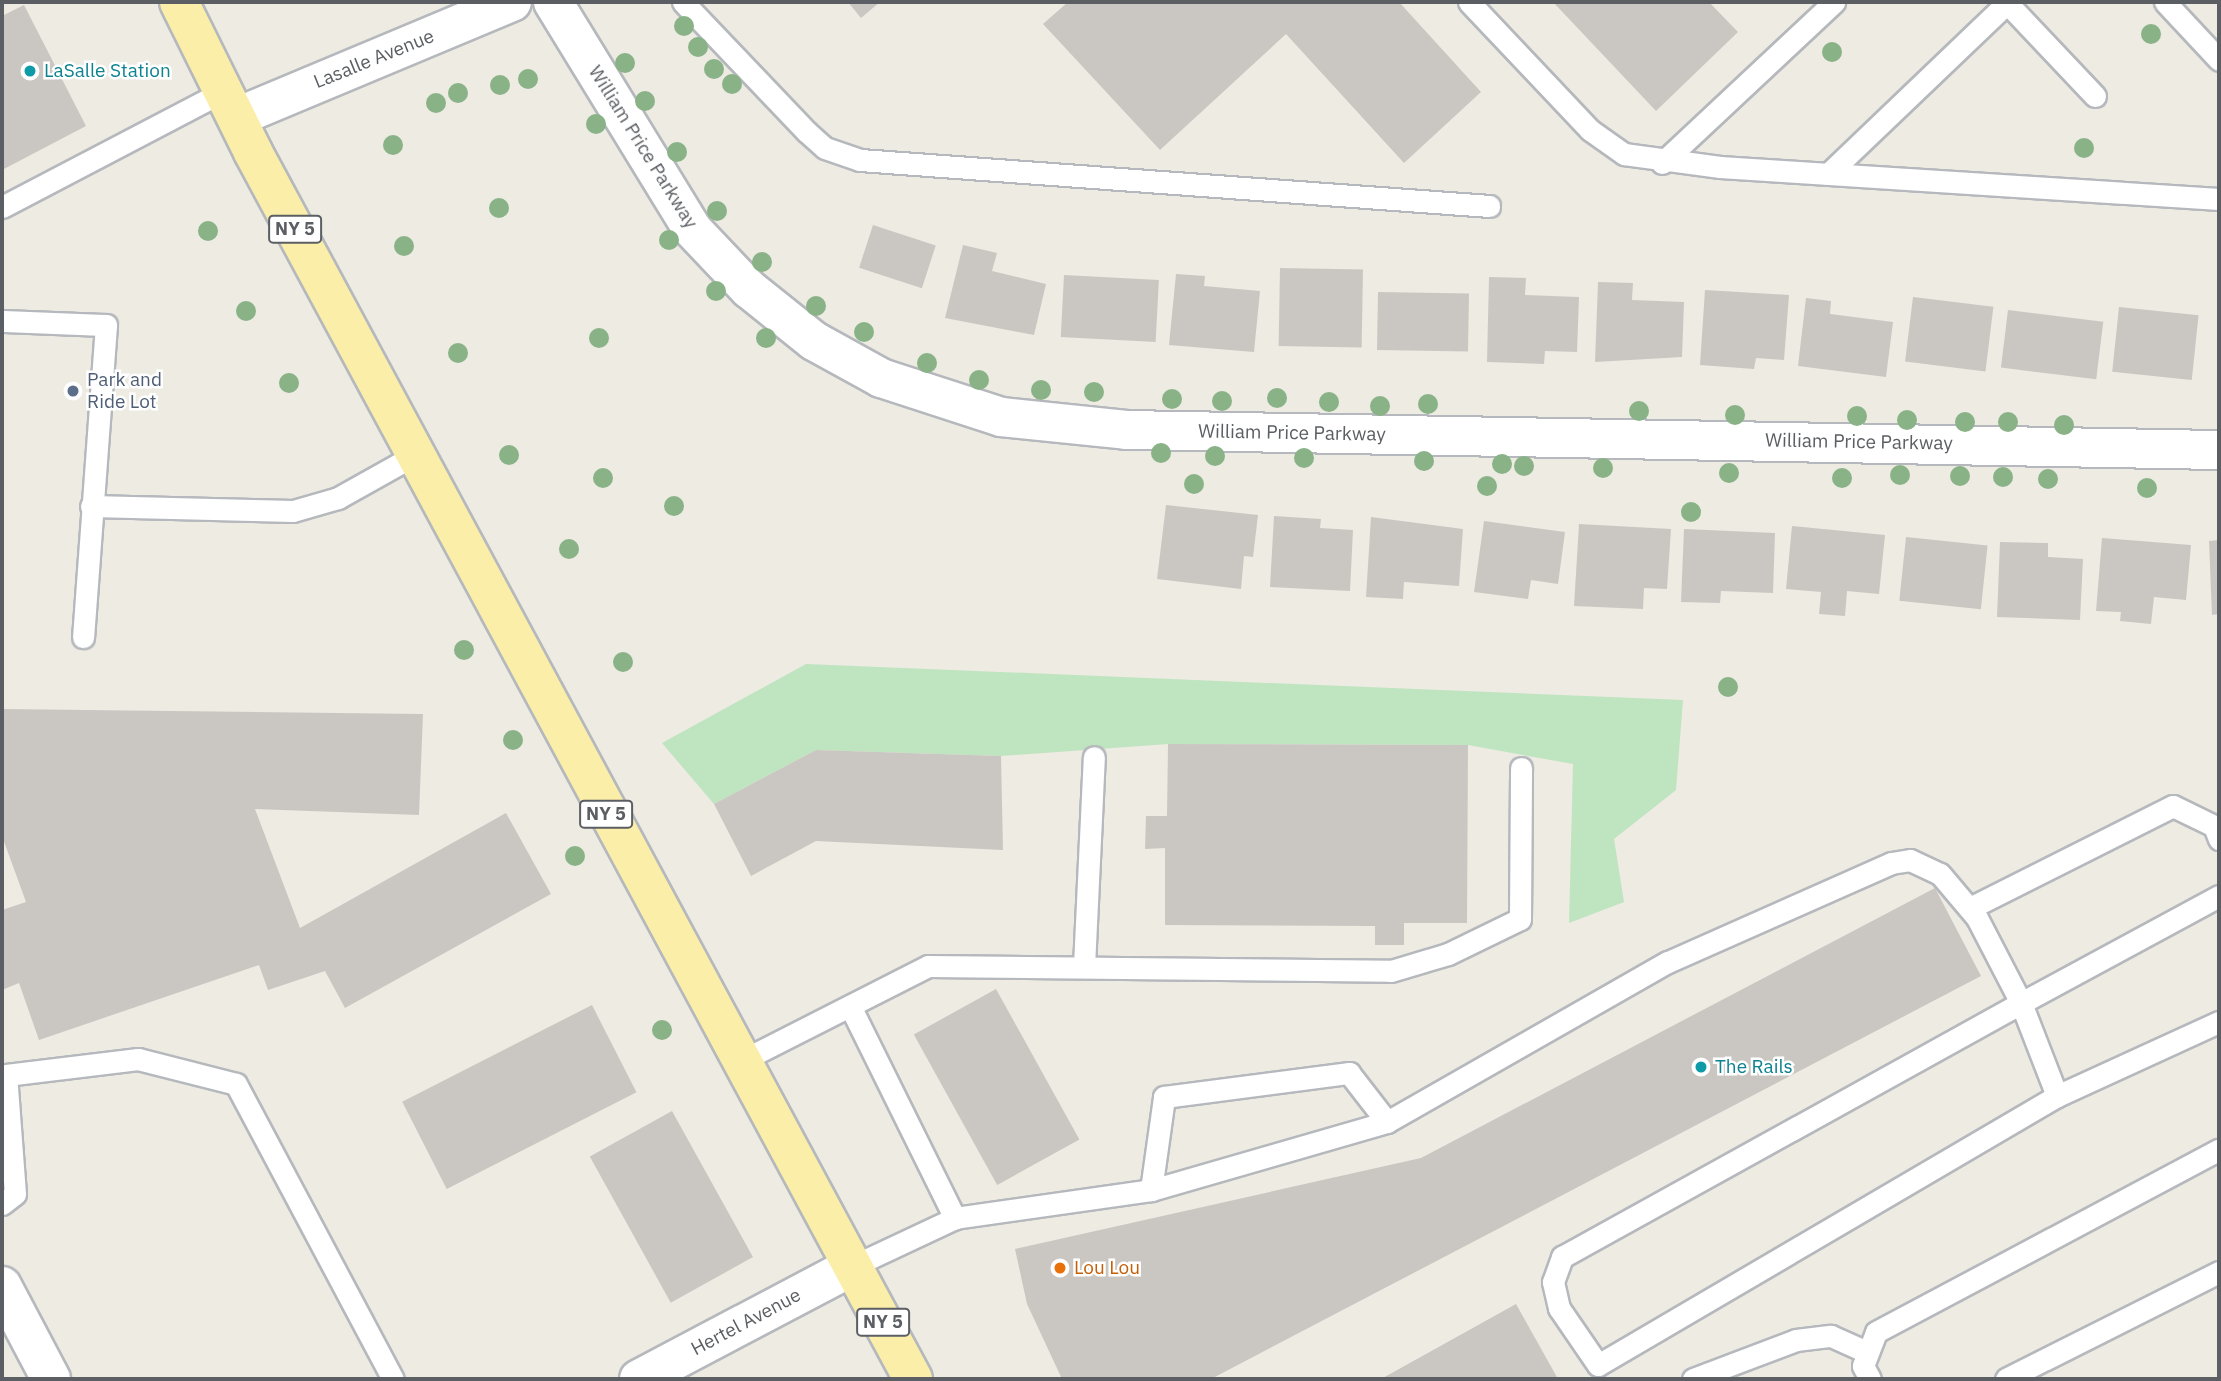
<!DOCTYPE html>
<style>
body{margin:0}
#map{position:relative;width:2221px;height:1381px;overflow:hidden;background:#edebe2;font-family:"IBM Plex Sans",sans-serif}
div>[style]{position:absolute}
.green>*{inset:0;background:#bfe4c0}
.building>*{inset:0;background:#cac7c2;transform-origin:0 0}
.roads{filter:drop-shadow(2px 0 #b5b8bc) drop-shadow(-2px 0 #b5b8bc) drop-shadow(0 2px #b5b8bc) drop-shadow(0 -2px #b5b8bc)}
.lane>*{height:21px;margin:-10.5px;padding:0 10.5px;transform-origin:10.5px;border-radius:10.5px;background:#fff}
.street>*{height:38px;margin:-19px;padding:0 19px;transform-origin:19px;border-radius:19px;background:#fff}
.secondary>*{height:38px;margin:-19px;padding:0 19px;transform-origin:19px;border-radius:19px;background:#fff}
.primary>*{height:38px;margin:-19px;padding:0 19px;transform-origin:19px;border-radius:19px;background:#fbeea9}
.trees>*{width:20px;height:20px;margin:-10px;border-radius:50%;background:#89b287}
.dots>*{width:19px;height:19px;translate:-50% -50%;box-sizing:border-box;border:4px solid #fff;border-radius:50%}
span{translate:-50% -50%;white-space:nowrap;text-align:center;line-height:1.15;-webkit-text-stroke:5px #fff;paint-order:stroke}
.shield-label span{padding:2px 5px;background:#fff;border:2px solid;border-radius:5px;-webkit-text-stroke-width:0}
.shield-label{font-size:18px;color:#5b5e62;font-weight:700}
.street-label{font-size:19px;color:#5b5e62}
.culture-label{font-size:19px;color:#0d838f}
.left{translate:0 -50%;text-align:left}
.service-label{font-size:19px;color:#4e5e75}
.food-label{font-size:19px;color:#c56008}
.frame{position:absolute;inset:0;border:4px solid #5b5e62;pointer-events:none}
</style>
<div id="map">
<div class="green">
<div style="clip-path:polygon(806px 664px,1683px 700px,1676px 790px,1614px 839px,1624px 902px,1569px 923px,1573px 764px,1468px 745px,1168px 744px,1001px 756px,816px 750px,714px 804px,662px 743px)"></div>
</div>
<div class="building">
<div style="clip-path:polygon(848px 2px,880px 2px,861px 18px)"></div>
<div style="clip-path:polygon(1068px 2px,1399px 2px,1481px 92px,1404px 163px,1286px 34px,1160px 150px,1043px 24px)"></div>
<div style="clip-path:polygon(1553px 2px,1709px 2px,1738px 32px,1656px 111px)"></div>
<div style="clip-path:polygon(24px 5px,86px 126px,2px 170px,2px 16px)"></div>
<div style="left:873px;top:225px;width:66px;height:45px;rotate:18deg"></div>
<div style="clip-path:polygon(963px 245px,997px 253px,992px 271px,1046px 284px,1034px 335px,945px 318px)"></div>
<div style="left:1280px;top:268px;width:83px;height:78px;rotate:1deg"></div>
<div style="clip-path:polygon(1176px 274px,1205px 276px,1204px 286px,1260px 291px,1254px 352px,1169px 345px)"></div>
<div style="left:1064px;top:275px;width:95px;height:62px;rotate:3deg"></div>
<div style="clip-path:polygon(1489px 277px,1526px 278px,1525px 295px,1579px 297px,1577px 352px,1545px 351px,1544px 364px,1487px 362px)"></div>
<div style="clip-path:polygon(1598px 282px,1633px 283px,1632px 300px,1684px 302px,1682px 357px,1595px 362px)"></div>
<div style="clip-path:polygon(1705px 290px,1789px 295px,1784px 360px,1756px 358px,1754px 369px,1700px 365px)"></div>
<div style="left:1378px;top:292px;width:91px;height:58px;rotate:1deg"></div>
<div style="left:1913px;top:297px;width:81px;height:65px;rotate:7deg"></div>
<div style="clip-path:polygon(1806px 298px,1831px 301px,1830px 314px,1893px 322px,1886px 377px,1798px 366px)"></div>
<div style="left:2119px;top:307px;width:80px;height:65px;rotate:6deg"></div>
<div style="left:2008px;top:310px;width:96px;height:58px;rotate:7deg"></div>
<div style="clip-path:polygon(1166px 505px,1258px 515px,1253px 557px,1244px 556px,1241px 589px,1157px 579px)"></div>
<div style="clip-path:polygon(1274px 516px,1321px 519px,1320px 528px,1353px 530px,1350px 591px,1270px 587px)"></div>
<div style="clip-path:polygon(1371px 517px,1463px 529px,1459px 586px,1404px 582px,1403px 599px,1366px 597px)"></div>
<div style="clip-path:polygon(1484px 521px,1565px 532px,1558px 584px,1531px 580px,1528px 599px,1474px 592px)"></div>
<div style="clip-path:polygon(1579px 524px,1671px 529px,1667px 589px,1644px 588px,1643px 609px,1574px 606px)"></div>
<div style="clip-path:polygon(1792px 526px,1885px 535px,1879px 594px,1847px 591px,1845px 616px,1819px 614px,1821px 592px,1786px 589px)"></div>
<div style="clip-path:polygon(1684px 529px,1775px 533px,1773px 593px,1721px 591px,1720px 603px,1681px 602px)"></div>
<div style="left:1906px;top:537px;width:82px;height:64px;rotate:6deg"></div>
<div style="clip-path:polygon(2102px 538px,2191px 545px,2186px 600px,2154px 597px,2151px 624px,2120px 621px,2121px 612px,2096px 611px)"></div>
<div style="clip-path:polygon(2219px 540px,2219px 614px,2212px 615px,2209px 541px)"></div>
<div style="clip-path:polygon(2000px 542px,2048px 543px,2048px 557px,2083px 559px,2080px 620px,1997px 617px)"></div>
<div style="clip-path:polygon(2px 709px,423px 714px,419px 815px,255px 809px,300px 928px,506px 813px,551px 894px,345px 1008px,325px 971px,268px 990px,259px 965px,39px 1040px,19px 983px,2px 990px,2px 910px,26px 902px,2px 836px)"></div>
<div style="clip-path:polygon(1168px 744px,1468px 745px,1467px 923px,1404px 923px,1404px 945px,1375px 945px,1375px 926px,1165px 925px,1165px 848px,1145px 849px,1146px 816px,1167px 816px)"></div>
<div style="clip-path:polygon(816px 750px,1001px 756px,1003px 850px,816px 841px,751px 876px,714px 804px)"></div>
<div style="clip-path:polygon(1935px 888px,1981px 976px,1211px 1379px,1062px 1379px,1027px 1304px,1015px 1249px,1421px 1158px)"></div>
<div style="left:996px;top:989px;width:172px;height:94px;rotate:61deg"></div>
<div style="left:592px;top:1005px;width:98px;height:213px;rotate:63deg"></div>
<div style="left:672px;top:1111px;width:167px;height:94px;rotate:61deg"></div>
<div style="clip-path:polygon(1516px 1304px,1558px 1379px,1381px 1379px)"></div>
</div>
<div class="roads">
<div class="lane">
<div style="left:683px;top:2px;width:180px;rotate:46.4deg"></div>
<div style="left:807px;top:132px;width:24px;rotate:42deg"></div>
<div style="left:825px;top:148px;width:37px;rotate:19deg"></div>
<div style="left:860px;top:160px;width:631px;rotate:4.18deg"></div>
<div style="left:1469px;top:2px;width:176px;rotate:46.6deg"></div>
<div style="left:1590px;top:130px;width:42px;rotate:35.2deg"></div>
<div style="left:1624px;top:154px;width:97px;rotate:7.7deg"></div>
<div style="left:1720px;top:167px;width:500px;rotate:3.67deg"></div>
<div style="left:2165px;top:2px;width:79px;rotate:47deg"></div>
<div style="left:1662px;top:163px;width:236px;rotate:-43.1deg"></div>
<div style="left:1828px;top:174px;width:248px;rotate:-43.7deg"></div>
<div style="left:2007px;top:3px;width:128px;rotate:46.6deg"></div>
<div style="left:2px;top:207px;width:250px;rotate:-27.6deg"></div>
<div style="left:2px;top:321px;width:104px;rotate:2.2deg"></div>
<div style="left:106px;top:325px;width:313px;rotate:94.2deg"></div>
<div style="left:91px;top:506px;width:202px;rotate:1.4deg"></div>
<div style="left:293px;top:511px;width:47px;rotate:-16.1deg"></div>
<div style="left:338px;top:498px;width:88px;rotate:-29.2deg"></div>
<div style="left:1970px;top:908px;width:227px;rotate:-26.7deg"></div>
<div style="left:2173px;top:806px;width:46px;rotate:26deg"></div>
<div style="left:2214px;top:826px;width:14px;rotate:69deg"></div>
<div style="left:1084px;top:966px;width:209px;rotate:-87.3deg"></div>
<div style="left:850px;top:1006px;width:237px;rotate:63.7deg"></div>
<div style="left:741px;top:1061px;width:210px;rotate:-26.9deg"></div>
<div style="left:928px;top:966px;width:463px;rotate:0.6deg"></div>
<div style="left:1391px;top:971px;width:59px;rotate:-16.6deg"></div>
<div style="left:1448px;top:954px;width:80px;rotate:-25.9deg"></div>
<div style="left:1520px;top:919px;width:151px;rotate:-89.6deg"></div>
<div style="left:2057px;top:1096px;width:178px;rotate:-24.6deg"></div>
<div style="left:1387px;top:1122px;width:323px;rotate:-29.7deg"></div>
<div style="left:1668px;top:962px;width:244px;rotate:-23.9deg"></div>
<div style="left:1891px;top:863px;width:19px;rotate:-9deg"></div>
<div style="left:1910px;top:860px;width:33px;rotate:25deg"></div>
<div style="left:1940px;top:874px;width:57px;rotate:49.9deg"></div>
<div style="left:1977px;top:918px;width:96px;rotate:62.6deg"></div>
<div style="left:2021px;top:1003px;width:100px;rotate:68.8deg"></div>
<div style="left:2057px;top:1096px;width:532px;rotate:149.63deg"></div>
<div style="left:1598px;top:1365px;width:69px;rotate:-124.4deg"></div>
<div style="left:1559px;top:1308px;width:27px;rotate:-103deg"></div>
<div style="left:1553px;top:1282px;width:27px;rotate:-70deg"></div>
<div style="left:1562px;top:1257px;width:525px;rotate:-28.96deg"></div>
<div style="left:2021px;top:1003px;width:225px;rotate:-28.4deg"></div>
<div style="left:2px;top:1204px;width:16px;rotate:-38deg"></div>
<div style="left:15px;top:1194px;width:119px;rotate:-94.3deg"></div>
<div style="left:6px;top:1075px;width:133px;rotate:-6.9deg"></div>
<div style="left:138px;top:1059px;width:101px;rotate:14.3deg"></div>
<div style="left:236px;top:1084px;width:334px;rotate:62deg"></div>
<div style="left:853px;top:1266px;width:113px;rotate:-25.2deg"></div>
<div style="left:955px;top:1218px;width:198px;rotate:-8.1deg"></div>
<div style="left:1151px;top:1190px;width:94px;rotate:-82deg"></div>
<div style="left:1164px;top:1097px;width:187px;rotate:-7.4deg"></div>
<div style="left:1349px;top:1073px;width:62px;rotate:52.2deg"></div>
<div style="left:1387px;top:1122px;width:246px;rotate:163.9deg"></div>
<div style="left:1693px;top:1379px;width:110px;rotate:-20.7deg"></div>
<div style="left:1796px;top:1340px;width:35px;rotate:-7deg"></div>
<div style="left:1831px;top:1336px;width:37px;rotate:24deg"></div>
<div style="left:1870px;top:1379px;width:15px;rotate:-118deg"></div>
<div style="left:1863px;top:1366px;width:36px;rotate:-69deg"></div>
<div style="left:1876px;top:1332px;width:388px;rotate:-28deg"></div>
<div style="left:2006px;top:1379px;width:238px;rotate:-26.7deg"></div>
</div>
<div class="street">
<div style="left:553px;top:2px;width:266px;rotate:58.5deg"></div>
<div style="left:692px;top:229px;width:83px;rotate:46.5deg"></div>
<div style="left:749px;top:289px;width:83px;rotate:38.7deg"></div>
<div style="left:814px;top:341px;width:77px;rotate:28.9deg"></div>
<div style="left:881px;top:378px;width:126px;rotate:18deg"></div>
<div style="left:1001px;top:417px;width:126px;rotate:5.9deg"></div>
<div style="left:1126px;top:430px;width:1093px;rotate:1.05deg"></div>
<div style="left:237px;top:117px;width:298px;rotate:-22.7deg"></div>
<div style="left:2px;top:1286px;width:105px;rotate:62.2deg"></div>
</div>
<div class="secondary">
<div style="left:639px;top:1379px;width:242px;rotate:-27.8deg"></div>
</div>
<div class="primary">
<div style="left:179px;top:2px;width:167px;rotate:63.7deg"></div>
<div style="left:253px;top:152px;width:1393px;rotate:61.72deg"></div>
</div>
</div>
<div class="trees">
<div style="left:684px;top:26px"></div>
<div style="left:2151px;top:34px"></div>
<div style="left:698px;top:47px"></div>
<div style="left:1832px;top:52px"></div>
<div style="left:625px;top:63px"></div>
<div style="left:714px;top:69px"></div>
<div style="left:528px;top:79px"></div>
<div style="left:732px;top:84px"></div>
<div style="left:500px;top:85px"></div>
<div style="left:458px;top:93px"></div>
<div style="left:645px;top:101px"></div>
<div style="left:436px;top:103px"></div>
<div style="left:596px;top:124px"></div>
<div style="left:393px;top:145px"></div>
<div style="left:2084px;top:148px"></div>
<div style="left:677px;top:152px"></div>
<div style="left:499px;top:208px"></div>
<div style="left:717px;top:211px"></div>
<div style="left:208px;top:231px"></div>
<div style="left:669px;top:240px"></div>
<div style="left:404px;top:246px"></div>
<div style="left:762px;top:262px"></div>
<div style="left:716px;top:291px"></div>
<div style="left:816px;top:306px"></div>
<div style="left:246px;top:311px"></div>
<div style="left:864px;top:332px"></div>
<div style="left:599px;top:338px"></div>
<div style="left:766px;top:338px"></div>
<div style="left:458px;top:353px"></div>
<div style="left:927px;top:363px"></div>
<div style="left:979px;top:380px"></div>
<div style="left:289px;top:383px"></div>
<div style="left:1041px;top:390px"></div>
<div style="left:1094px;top:392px"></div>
<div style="left:1277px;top:398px"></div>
<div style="left:1172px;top:399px"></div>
<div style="left:1222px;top:401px"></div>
<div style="left:1329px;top:402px"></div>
<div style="left:1428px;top:404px"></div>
<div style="left:1380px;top:406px"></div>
<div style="left:1639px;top:411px"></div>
<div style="left:1735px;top:415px"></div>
<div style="left:1857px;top:416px"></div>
<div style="left:1907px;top:420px"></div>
<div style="left:1965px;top:422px"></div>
<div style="left:2008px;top:422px"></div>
<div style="left:2064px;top:425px"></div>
<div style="left:1161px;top:453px"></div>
<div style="left:509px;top:455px"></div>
<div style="left:1215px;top:456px"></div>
<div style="left:1304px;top:458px"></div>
<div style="left:1424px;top:461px"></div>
<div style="left:1502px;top:464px"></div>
<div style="left:1524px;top:466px"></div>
<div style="left:1603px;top:468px"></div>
<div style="left:1729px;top:473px"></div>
<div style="left:1900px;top:475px"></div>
<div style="left:1960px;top:476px"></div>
<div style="left:2003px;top:477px"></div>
<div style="left:603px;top:478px"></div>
<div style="left:1842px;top:478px"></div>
<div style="left:2048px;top:479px"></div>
<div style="left:1194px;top:484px"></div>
<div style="left:1487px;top:486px"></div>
<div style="left:2147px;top:488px"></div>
<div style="left:674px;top:506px"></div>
<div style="left:1691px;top:512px"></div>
<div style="left:569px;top:549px"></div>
<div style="left:464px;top:650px"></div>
<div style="left:623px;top:662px"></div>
<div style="left:1728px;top:687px"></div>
<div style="left:513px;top:740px"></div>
<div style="left:575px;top:856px"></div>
<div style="left:662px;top:1030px"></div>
</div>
<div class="dots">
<div style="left:30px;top:71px;background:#0f9aa8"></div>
<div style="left:73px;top:391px;background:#5c6f8a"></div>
<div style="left:1701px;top:1067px;background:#0f9aa8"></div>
<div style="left:1060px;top:1268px;background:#e8710a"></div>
</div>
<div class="shield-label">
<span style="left:295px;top:229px">NY 5</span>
<span style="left:606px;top:814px">NY 5</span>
<span style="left:883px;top:1322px">NY 5</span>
</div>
<div class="street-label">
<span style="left:374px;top:59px;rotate:-22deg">Lasalle Avenue</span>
<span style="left:643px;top:147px;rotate:58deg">William Price Parkway</span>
<span style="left:1292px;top:433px;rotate:1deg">William Price Parkway</span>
<span style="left:1859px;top:442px;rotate:1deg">William Price Parkway</span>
<span style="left:746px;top:1322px;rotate:-28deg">Hertel Avenue</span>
</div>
<div class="culture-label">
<span class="left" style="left:44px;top:71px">LaSalle Station</span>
<span class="left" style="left:1715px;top:1067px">The Rails</span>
</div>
<div class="service-label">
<span class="left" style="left:87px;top:391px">Park and<br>Ride Lot</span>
</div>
<div class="food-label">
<span class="left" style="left:1074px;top:1268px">Lou Lou</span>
</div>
<div class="frame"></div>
</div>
